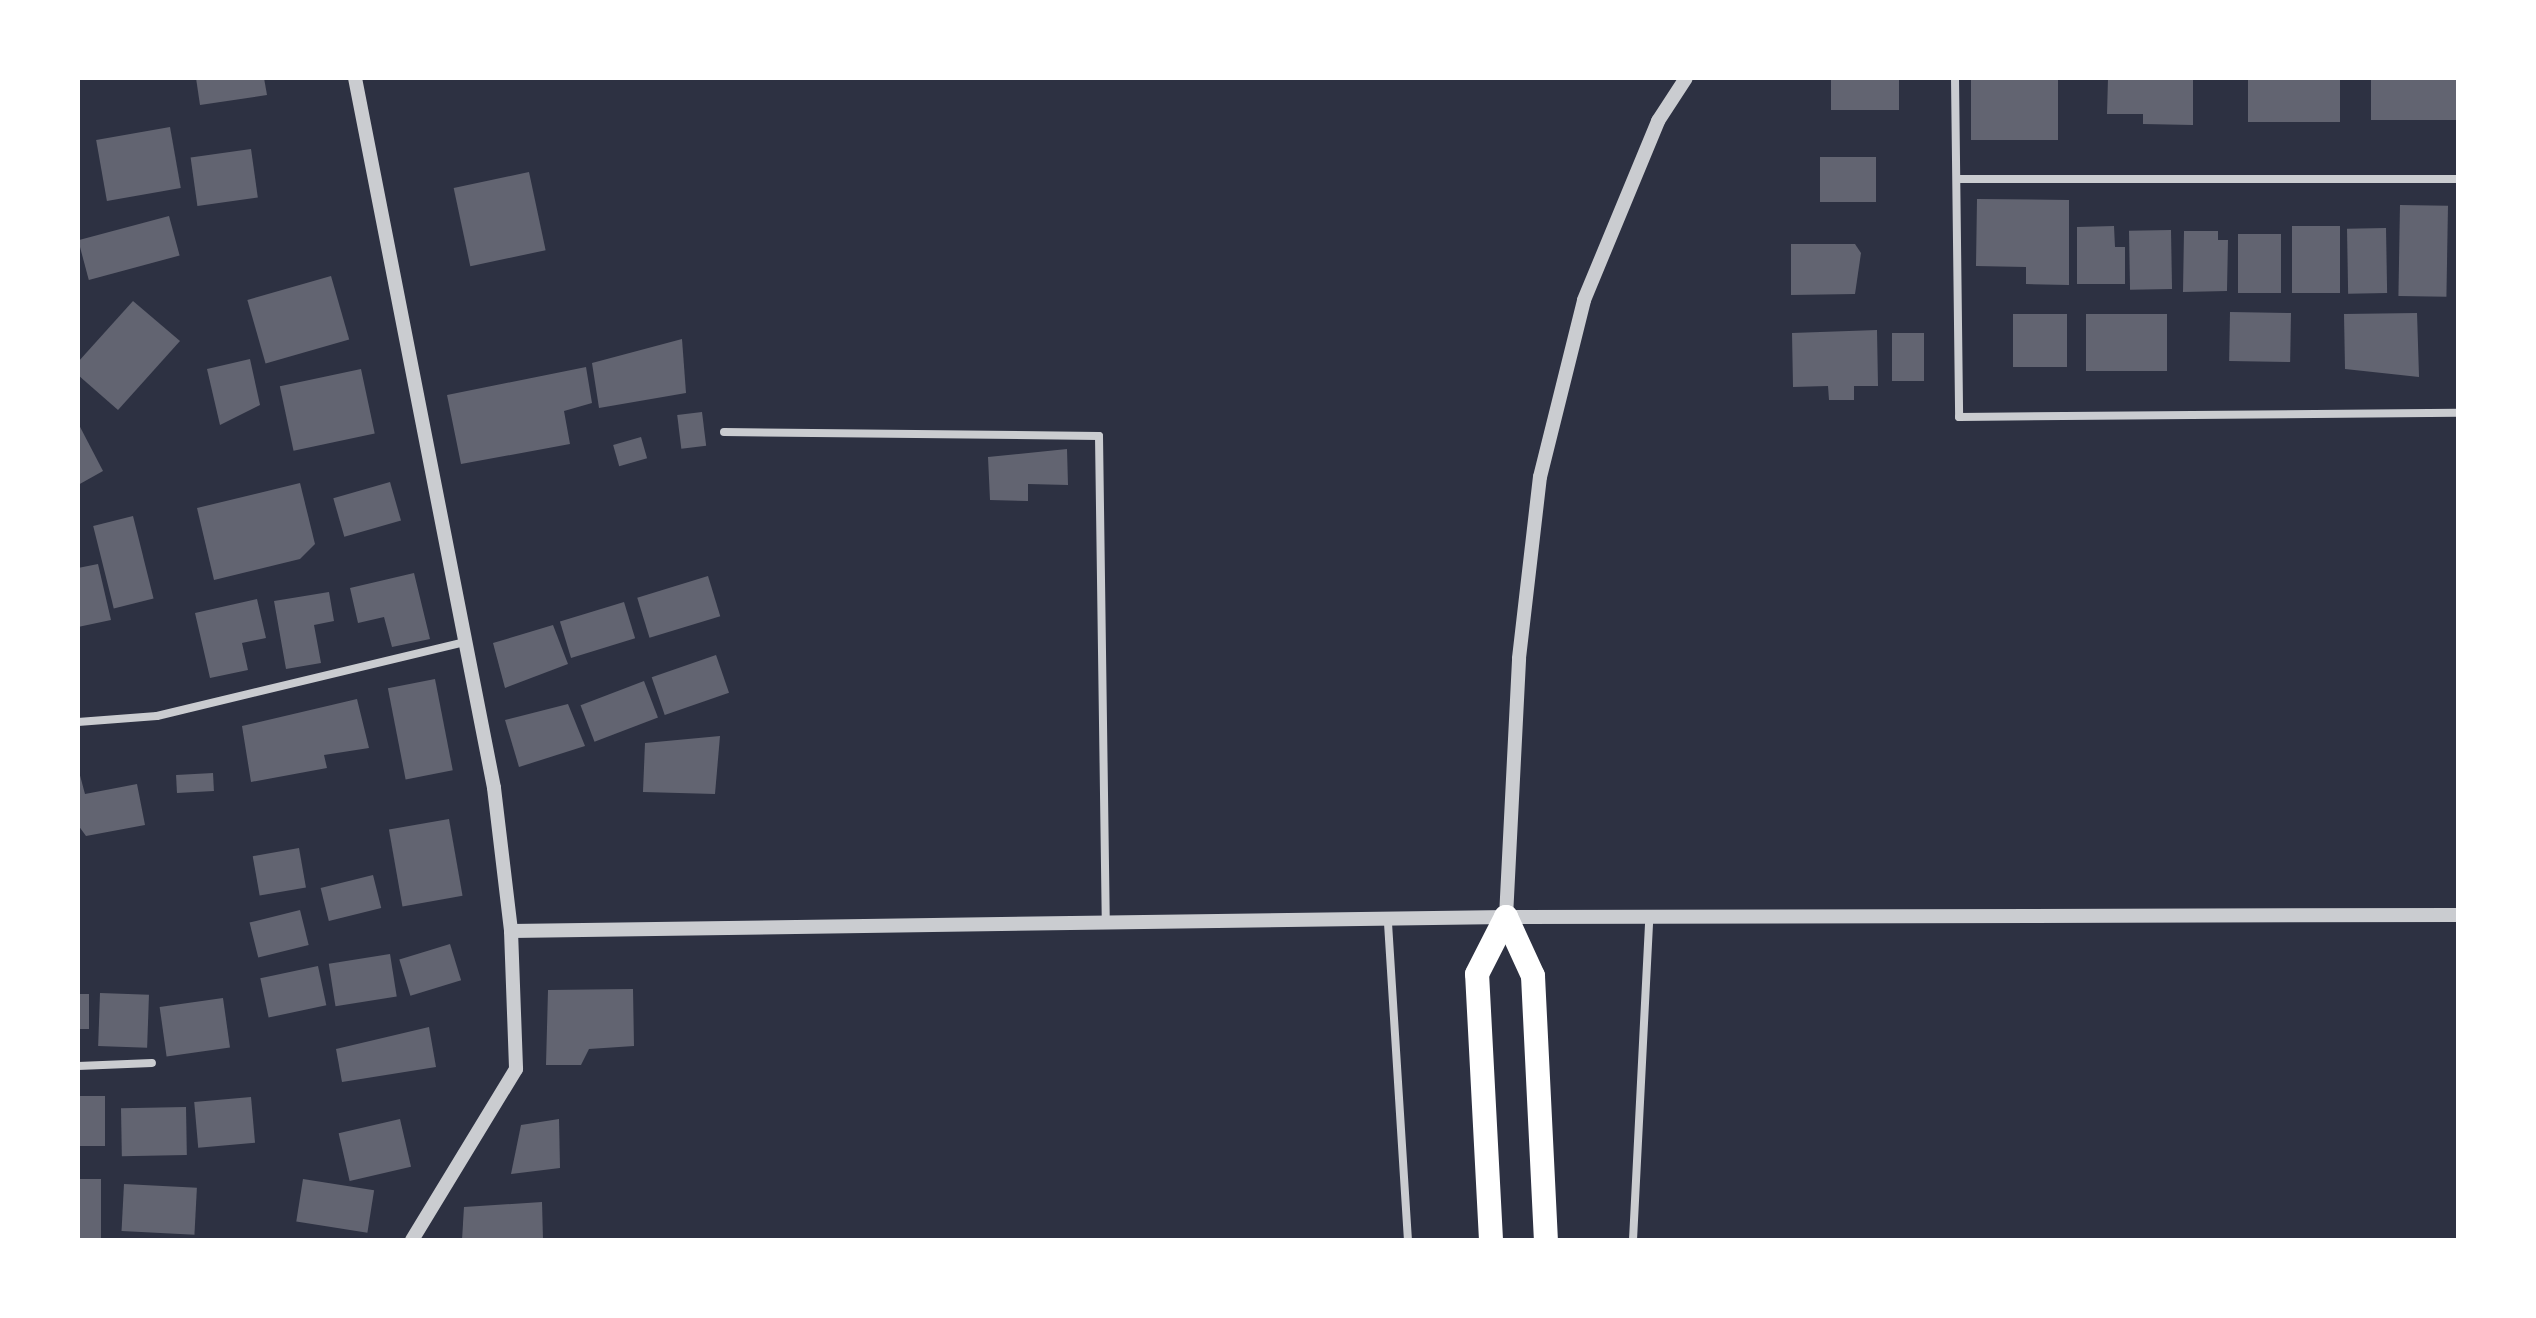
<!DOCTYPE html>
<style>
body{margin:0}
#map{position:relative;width:2536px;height:1318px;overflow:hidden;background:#2d3142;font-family:Manrope,sans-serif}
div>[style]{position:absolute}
.building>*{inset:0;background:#626471;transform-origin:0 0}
.minor>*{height:8px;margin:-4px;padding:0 4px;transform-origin:4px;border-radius:4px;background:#caccd0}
.tertiary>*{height:14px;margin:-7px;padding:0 7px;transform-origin:7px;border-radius:7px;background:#caccd0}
.motorway>*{height:24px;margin:-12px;padding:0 12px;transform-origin:12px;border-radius:12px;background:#fff}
span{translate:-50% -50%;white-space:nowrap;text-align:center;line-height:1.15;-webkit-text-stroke:7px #fff;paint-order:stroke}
.frame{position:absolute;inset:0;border:80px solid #fff;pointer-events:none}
</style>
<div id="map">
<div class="building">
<div style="clip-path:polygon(196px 78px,264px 78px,267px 95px,200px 105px)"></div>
<div style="left:1831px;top:78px;width:68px;height:32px"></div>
<div style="left:1971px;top:78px;width:87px;height:62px"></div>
<div style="clip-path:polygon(2108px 78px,2193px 78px,2193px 125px,2143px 124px,2143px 114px,2107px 114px)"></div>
<div style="left:2248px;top:78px;width:92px;height:44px"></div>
<div style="left:2371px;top:78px;width:87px;height:42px"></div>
<div style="left:170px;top:127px;width:62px;height:75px;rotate:80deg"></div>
<div style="left:251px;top:149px;width:49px;height:61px;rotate:82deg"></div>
<div style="left:1876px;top:157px;width:45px;height:56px;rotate:90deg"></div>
<div style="left:529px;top:172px;width:80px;height:77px;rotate:78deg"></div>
<div style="clip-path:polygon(1977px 199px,2069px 200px,2069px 285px,2026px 284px,2026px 267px,1976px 266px)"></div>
<div style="left:2400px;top:205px;width:48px;height:91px;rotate:1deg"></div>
<div style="left:169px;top:216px;width:41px;height:94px;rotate:75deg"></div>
<div style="clip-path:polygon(2114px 226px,2115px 247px,2125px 247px,2125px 284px,2077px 284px,2077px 227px)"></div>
<div style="left:2292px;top:226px;width:48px;height:67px"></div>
<div style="left:2386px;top:228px;width:65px;height:39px;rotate:89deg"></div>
<div style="left:2171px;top:230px;width:59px;height:42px;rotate:89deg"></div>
<div style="clip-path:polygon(2184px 231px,2218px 231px,2218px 240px,2228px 240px,2227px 291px,2183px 292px)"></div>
<div style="left:2238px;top:234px;width:43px;height:59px"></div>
<div style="clip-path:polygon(1791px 244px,1855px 244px,1861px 253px,1855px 294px,1791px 295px)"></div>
<div style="left:331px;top:276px;width:66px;height:87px;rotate:74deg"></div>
<div style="clip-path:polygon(133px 301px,180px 341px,118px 410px,78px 375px,78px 362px)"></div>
<div style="left:2230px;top:312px;width:61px;height:49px;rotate:1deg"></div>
<div style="clip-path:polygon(2417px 313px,2419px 377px,2345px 369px,2344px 314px)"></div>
<div style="left:2013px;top:314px;width:54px;height:53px"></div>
<div style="left:2086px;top:314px;width:81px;height:57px"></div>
<div style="clip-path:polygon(1877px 330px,1878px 386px,1854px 386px,1854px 400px,1829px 400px,1828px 386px,1793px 387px,1792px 333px)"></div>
<div style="left:1892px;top:333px;width:32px;height:48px"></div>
<div style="clip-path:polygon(682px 339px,686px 393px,599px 408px,592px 363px)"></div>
<div style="clip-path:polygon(250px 359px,260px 405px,220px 425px,207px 369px)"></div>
<div style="clip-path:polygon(586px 367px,592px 403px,564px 411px,570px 444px,461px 464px,447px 395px)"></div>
<div style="left:361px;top:369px;width:66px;height:83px;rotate:78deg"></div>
<div style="left:702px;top:412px;width:34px;height:25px;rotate:83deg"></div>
<div style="clip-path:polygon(78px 423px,103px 471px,78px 485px)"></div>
<div style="left:641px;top:437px;width:22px;height:29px;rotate:74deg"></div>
<div style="clip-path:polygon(1067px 449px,1068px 485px,1028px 484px,1028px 501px,990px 500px,988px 457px)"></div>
<div style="left:390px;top:482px;width:40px;height:59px;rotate:74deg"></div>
<div style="clip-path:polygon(300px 483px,315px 544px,300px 559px,214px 580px,197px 508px)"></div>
<div style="left:133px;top:516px;width:85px;height:41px;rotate:76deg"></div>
<div style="clip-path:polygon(98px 564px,111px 620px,78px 627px,78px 568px)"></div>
<div style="clip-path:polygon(414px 573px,430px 639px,392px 647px,384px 617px,358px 623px,350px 588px)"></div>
<div style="left:708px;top:576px;width:42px;height:74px;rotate:73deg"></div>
<div style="clip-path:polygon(329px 592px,334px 621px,314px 625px,321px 663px,286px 669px,274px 601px)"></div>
<div style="clip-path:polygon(257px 599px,266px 638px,242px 643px,248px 670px,210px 678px,195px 613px)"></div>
<div style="left:624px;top:602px;width:38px;height:67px;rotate:73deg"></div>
<div style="clip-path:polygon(553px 625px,568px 664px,505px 688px,493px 643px)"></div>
<div style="left:716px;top:655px;width:40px;height:68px;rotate:71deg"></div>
<div style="left:435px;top:679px;width:93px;height:48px;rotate:79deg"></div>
<div style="left:644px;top:681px;width:39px;height:68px;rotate:69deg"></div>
<div style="clip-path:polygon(357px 699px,369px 748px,324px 755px,327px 768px,251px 782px,242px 726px)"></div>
<div style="clip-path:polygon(568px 704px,585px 746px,519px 767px,505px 720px)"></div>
<div style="clip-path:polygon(720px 736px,715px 794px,643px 792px,645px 743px)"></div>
<div style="clip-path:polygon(78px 768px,85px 794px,137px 784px,145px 825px,86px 836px,78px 825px)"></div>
<div style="left:213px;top:773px;width:18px;height:37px;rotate:87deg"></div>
<div style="left:449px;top:819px;width:78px;height:61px;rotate:80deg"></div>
<div style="left:299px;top:848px;width:40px;height:47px;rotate:80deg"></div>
<div style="left:373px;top:875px;width:34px;height:54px;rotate:76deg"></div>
<div style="left:300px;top:910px;width:36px;height:52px;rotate:76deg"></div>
<div style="left:450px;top:944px;width:38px;height:53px;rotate:73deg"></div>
<div style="left:390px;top:954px;width:43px;height:62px;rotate:81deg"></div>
<div style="left:318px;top:966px;width:40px;height:59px;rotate:78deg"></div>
<div style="clip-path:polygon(633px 989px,634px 1046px,589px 1049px,581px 1065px,546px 1065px,548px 990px)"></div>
<div style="left:100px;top:993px;width:49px;height:53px;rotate:2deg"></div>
<div style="left:78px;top:994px;width:11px;height:35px"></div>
<div style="left:223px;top:998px;width:50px;height:64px;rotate:82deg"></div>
<div style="clip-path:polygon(429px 1027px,436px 1067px,342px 1082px,336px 1049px)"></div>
<div style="left:105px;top:1096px;width:50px;height:27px;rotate:90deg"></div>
<div style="left:251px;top:1097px;width:46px;height:57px;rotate:85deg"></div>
<div style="left:186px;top:1107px;width:48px;height:65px;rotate:89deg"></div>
<div style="left:400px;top:1119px;width:49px;height:63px;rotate:77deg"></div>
<div style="clip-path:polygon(559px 1119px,560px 1168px,511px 1174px,521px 1125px)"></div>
<div style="left:78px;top:1179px;width:23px;height:61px"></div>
<div style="left:303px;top:1179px;width:72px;height:43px;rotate:9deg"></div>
<div style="left:124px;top:1184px;width:73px;height:47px;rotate:3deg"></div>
<div style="clip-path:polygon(542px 1202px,543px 1240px,462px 1240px,464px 1207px)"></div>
</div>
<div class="minor">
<div style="left:1955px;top:78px;width:339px;rotate:89.3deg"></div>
<div style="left:1959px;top:417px;width:499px;rotate:-0.5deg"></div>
<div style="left:1957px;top:179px;width:501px"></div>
<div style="left:724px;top:432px;width:375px;rotate:0.6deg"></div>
<div style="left:1099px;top:436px;width:486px;rotate:89.2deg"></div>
<div style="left:78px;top:722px;width:79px;rotate:-4.3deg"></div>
<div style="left:157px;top:716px;width:314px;rotate:-13.5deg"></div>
<div style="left:1388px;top:923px;width:318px;rotate:86.4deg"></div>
<div style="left:78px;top:1066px;width:74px;rotate:-2.3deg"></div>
<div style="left:1633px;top:1240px;width:320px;rotate:-87.1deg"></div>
</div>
<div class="tertiary">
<div style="left:355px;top:78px;width:723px;rotate:78.92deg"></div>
<div style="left:494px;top:788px;width:144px;rotate:83.2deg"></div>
<div style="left:511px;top:931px;width:138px;rotate:87.9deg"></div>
<div style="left:516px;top:1069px;width:200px;rotate:121.3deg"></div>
<div style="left:1506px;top:917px;width:259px;rotate:-87.1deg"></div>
<div style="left:1519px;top:658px;width:182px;rotate:-83.4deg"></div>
<div style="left:1540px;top:477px;width:182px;rotate:-76deg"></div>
<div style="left:1584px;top:300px;width:194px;rotate:-67.5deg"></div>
<div style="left:1658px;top:121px;width:51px;rotate:-56.9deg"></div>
<div style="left:511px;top:931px;width:995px;rotate:-0.81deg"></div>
<div style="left:1506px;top:917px;width:952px;rotate:-0.12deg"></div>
</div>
<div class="motorway">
<div style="left:1506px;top:917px;width:65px;rotate:65.4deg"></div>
<div style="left:1533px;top:976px;width:264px;rotate:87.2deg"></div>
<div style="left:1491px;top:1240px;width:266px;rotate:-93deg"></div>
<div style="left:1477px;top:974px;width:64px;rotate:-63deg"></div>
</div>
<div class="frame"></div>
</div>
